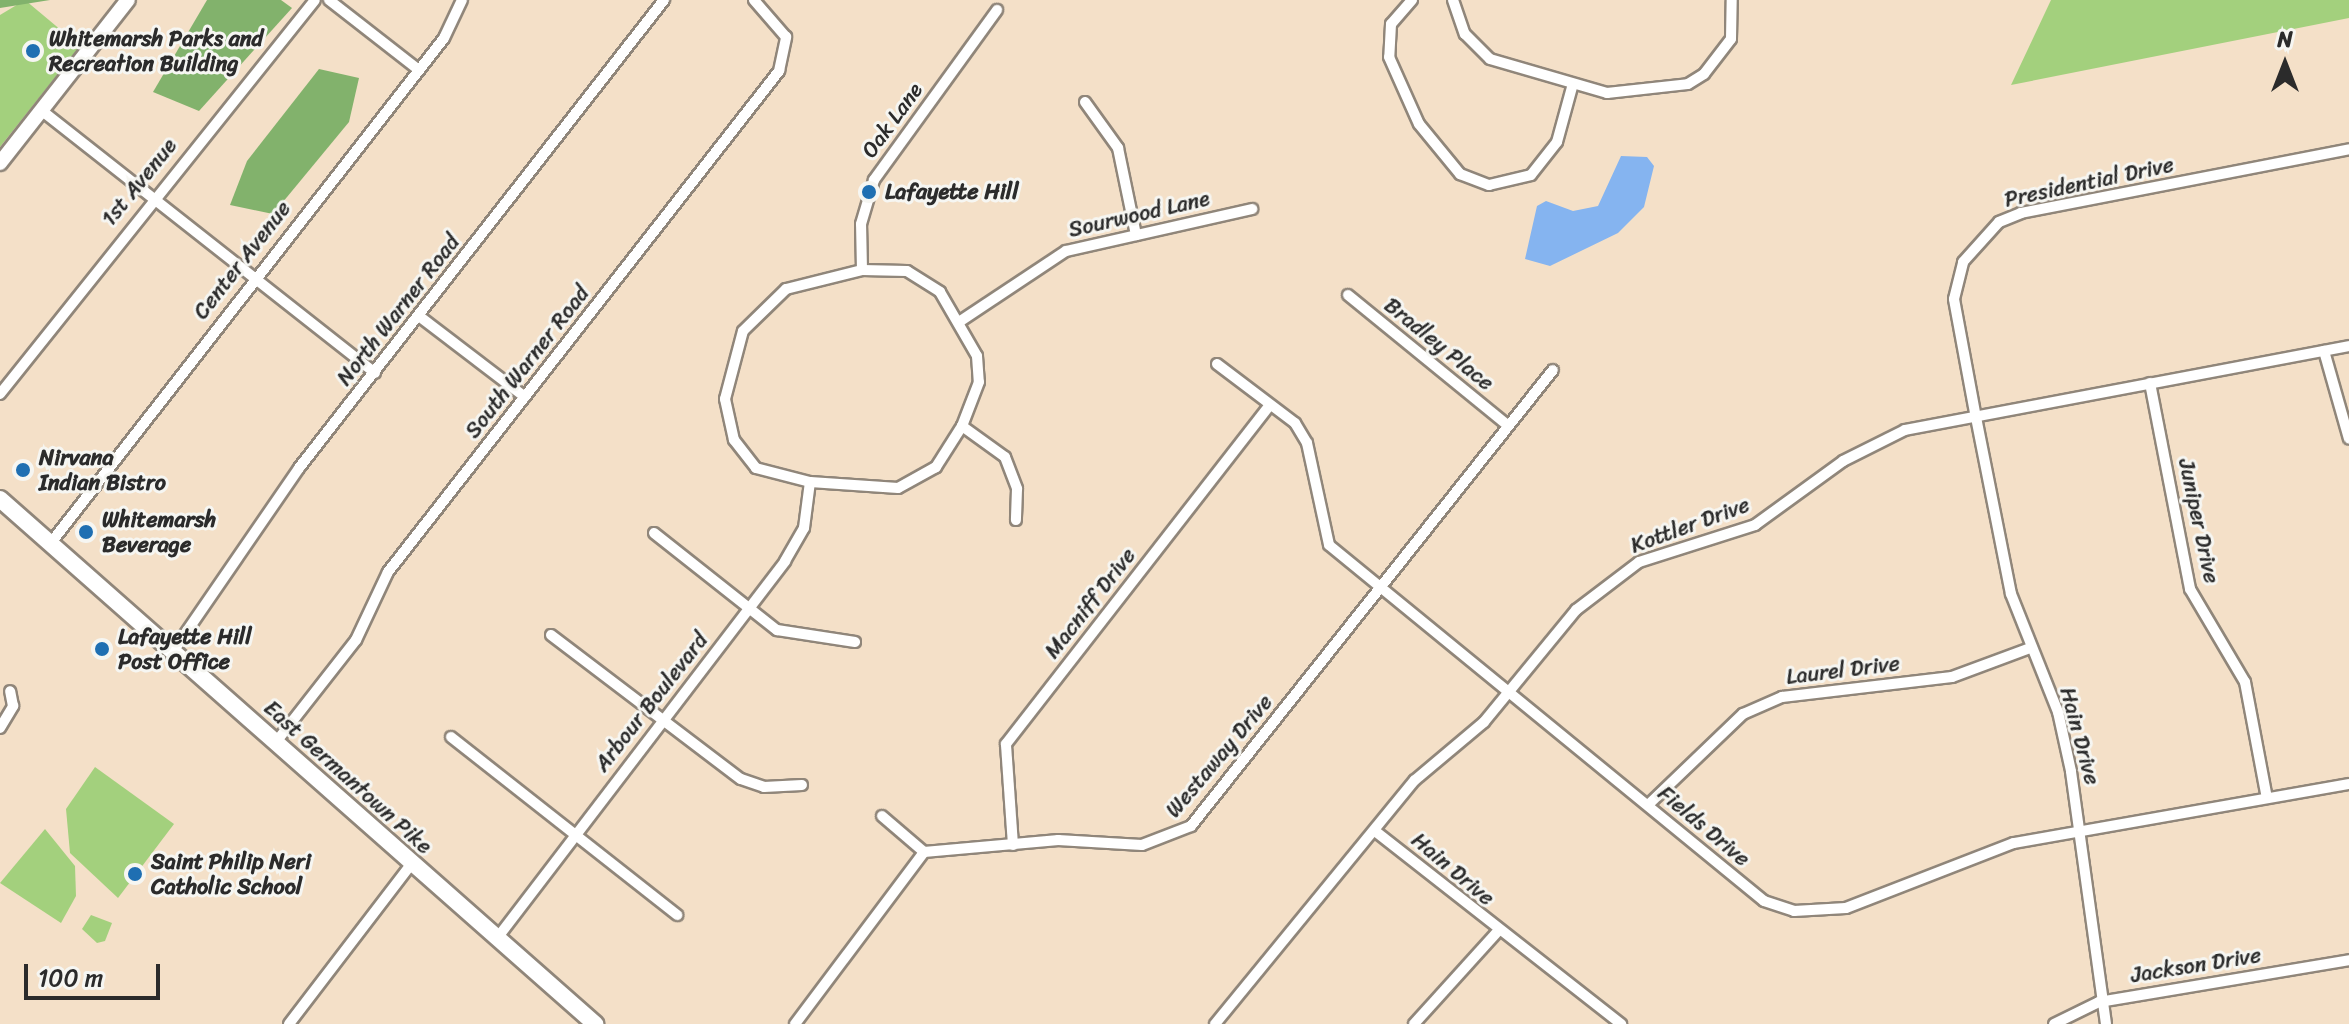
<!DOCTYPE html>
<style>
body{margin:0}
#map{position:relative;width:2349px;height:1024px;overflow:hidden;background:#f4e0c8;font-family:Sriracha,sans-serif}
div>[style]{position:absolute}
.green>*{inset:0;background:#a3d07d}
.forest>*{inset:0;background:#82b26c}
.water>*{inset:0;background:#85b4f0}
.roads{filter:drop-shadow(2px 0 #90867a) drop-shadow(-2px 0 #90867a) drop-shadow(0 2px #90867a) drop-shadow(0 -2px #90867a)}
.street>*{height:10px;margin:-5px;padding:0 5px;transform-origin:5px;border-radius:5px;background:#fff}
.secondary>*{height:14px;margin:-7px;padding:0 7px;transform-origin:7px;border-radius:7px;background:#fff}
.primary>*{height:16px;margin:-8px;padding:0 8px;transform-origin:8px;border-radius:8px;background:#fff}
.dots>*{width:22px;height:22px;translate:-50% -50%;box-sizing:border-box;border:4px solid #f6f6f2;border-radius:50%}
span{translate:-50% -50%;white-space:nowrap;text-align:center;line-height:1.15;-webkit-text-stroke:6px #f6f6f2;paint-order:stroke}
.poi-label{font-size:22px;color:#2b2b2b;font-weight:700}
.left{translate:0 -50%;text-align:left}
.street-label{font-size:22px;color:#2b2b2b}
.north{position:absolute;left:2245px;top:24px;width:80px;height:80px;-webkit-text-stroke:6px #f6f6f2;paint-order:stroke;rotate:0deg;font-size:22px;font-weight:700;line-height:32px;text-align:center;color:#2b2b2b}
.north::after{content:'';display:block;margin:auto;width:28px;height:36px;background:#2b2b2b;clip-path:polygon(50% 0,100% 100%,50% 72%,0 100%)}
.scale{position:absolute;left:24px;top:964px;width:136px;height:36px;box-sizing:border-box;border:4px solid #2b2b2b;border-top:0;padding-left:10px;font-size:24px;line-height:28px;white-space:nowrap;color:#2b2b2b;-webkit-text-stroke:6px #f6f6f2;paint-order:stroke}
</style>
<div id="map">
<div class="green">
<div style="clip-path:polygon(25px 0,80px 46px,0 147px,0 15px)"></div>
<div style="clip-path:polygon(2051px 0,2349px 0,2349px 18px,2011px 85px)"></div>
<div style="clip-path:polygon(95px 767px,174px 824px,118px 898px,70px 853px,66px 809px)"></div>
<div style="clip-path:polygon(45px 829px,75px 866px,76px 896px,61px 923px,0 883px)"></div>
<div style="clip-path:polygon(91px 915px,112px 923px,105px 941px,97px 943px,82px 929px)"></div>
</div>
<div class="forest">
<div style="clip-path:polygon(0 0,50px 0,0 8px)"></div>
<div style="clip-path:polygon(207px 0,281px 0,292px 8px,199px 111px,153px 92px)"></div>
<div style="clip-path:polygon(319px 69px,359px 78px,349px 122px,273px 214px,230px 205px,247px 161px)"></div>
</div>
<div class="water">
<div style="clip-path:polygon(1621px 156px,1647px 157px,1654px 166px,1644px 207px,1618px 233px,1550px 266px,1525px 259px,1537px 206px,1546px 201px,1573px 211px,1598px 206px)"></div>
</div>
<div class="roads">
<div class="street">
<div style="left:329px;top:0;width:114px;rotate:37.9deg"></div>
<div style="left:1412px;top:0;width:32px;rotate:131deg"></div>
<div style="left:1391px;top:24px;width:33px;rotate:93deg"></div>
<div style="left:1389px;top:57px;width:73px;rotate:65.9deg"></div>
<div style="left:1419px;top:124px;width:65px;rotate:50.6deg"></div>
<div style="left:1460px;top:174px;width:31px;rotate:21deg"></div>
<div style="left:1489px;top:185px;width:43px;rotate:-13.4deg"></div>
<div style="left:1531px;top:175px;width:42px;rotate:-51.8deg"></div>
<div style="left:1557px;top:142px;width:57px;rotate:-74.7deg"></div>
<div style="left:1453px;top:0;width:36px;rotate:71deg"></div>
<div style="left:1465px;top:34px;width:35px;rotate:45deg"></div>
<div style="left:1490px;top:59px;width:122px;rotate:16.2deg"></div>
<div style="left:1607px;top:93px;width:81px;rotate:-6.3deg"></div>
<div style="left:1688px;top:84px;width:19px;rotate:-32deg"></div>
<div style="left:1704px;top:74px;width:44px;rotate:-52.4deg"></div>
<div style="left:1731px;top:39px;width:39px;rotate:-89deg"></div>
<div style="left:1085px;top:102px;width:57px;rotate:54.3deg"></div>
<div style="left:1118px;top:148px;width:89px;rotate:78.3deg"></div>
<div style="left:41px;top:110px;width:425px;rotate:38.2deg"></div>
<div style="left:862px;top:270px;width:45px;rotate:1.3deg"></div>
<div style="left:907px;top:271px;width:39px;rotate:32deg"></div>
<div style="left:940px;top:292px;width:74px;rotate:60deg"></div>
<div style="left:977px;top:356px;width:26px;rotate:86deg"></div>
<div style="left:979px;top:382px;width:47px;rotate:111.1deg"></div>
<div style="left:962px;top:426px;width:49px;rotate:122.4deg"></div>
<div style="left:936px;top:467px;width:43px;rotate:151.1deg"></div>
<div style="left:898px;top:488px;width:88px;rotate:-176.1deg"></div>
<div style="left:810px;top:482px;width:56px;rotate:-165.5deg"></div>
<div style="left:756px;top:468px;width:36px;rotate:-128deg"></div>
<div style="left:734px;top:440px;width:42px;rotate:-102.4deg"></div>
<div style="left:725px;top:399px;width:70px;rotate:-75.2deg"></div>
<div style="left:743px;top:331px;width:60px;rotate:-44.3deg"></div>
<div style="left:786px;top:289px;width:78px;rotate:-14deg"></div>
<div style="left:862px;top:270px;width:46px;rotate:-91.2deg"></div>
<div style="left:861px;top:224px;width:46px;rotate:-73.5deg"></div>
<div style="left:874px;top:180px;width:210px;rotate:-54.1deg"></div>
<div style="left:1348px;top:295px;width:204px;rotate:39.2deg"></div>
<div style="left:419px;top:316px;width:133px;rotate:37.4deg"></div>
<div style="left:959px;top:322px;width:128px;rotate:-33.6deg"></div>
<div style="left:1066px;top:251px;width:191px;rotate:-12.7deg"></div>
<div style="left:2324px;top:351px;width:91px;rotate:74.1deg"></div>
<div style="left:1217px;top:364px;width:98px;rotate:37.1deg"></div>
<div style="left:1295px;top:423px;width:23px;rotate:59deg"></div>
<div style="left:1307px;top:443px;width:104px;rotate:77.8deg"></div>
<div style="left:1329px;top:545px;width:562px;rotate:39.3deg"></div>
<div style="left:1764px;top:901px;width:32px;rotate:18deg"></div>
<div style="left:1794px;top:911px;width:52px;rotate:-3.3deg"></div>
<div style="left:1846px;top:908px;width:180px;rotate:-21.2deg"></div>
<div style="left:2014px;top:843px;width:340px;rotate:-10deg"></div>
<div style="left:2150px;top:383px;width:210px;rotate:79deg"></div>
<div style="left:2190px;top:589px;width:108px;rotate:59.4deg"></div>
<div style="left:2245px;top:682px;width:118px;rotate:79.3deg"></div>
<div style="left:0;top:394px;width:504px;rotate:-51.36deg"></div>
<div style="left:962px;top:426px;width:53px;rotate:35.8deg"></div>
<div style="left:1005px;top:457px;width:34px;rotate:69deg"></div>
<div style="left:1017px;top:489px;width:31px;rotate:92deg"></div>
<div style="left:654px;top:533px;width:157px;rotate:38.3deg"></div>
<div style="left:777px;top:630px;width:79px;rotate:8.7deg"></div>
<div style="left:50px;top:544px;width:641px;rotate:-52.09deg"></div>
<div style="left:444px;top:38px;width:42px;rotate:-64.7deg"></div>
<div style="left:551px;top:635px;width:238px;rotate:37.2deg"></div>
<div style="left:741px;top:779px;width:24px;rotate:19deg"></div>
<div style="left:764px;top:787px;width:38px;rotate:-3deg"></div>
<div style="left:174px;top:650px;width:221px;rotate:-55.5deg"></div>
<div style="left:299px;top:468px;width:594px;rotate:-52.05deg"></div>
<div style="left:0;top:728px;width:26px;rotate:-59deg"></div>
<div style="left:13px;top:706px;width:15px;rotate:-101deg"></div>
<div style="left:451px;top:737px;width:288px;rotate:38.2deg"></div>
<div style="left:276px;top:742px;width:130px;rotate:-51.9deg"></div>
<div style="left:356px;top:640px;width:75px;rotate:-64.8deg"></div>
<div style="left:388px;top:572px;width:636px;rotate:-52.03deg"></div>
<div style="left:779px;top:71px;width:35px;rotate:-78deg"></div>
<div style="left:786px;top:37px;width:49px;rotate:-130.9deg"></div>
<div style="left:1648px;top:805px;width:132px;rotate:-43.8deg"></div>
<div style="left:1743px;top:714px;width:43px;rotate:-23.6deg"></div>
<div style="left:1782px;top:697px;width:171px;rotate:-6.7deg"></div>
<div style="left:1952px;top:677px;width:83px;rotate:-20.4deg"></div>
<div style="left:882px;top:816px;width:55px;rotate:40.6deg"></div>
<div style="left:1375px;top:831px;width:313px;rotate:38.1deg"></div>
<div style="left:1013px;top:845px;width:101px;rotate:-94deg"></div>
<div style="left:1006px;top:744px;width:426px;rotate:-52.1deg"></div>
<div style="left:498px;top:937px;width:473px;rotate:-52.6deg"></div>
<div style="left:785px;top:561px;width:38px;rotate:-60deg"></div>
<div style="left:804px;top:528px;width:46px;rotate:-82.6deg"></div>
<div style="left:289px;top:1024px;width:203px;rotate:-52.6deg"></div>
<div style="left:795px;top:1024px;width:215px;rotate:-53.1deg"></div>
<div style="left:924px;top:852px;width:135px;rotate:-5.1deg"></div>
<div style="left:1058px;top:840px;width:84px;rotate:3.4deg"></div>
<div style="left:1142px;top:845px;width:53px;rotate:-21.2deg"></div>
<div style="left:1191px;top:826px;width:582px;rotate:-51.56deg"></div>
<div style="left:1215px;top:1024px;width:315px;rotate:-50.7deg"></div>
<div style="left:1415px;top:780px;width:90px;rotate:-40deg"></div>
<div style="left:1484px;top:722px;width:145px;rotate:-50.6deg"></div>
<div style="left:1576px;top:610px;width:79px;rotate:-37.3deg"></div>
<div style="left:1639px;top:562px;width:122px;rotate:-17.7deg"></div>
<div style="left:1755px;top:525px;width:109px;rotate:-36deg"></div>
<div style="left:1843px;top:461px;width:69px;rotate:-26.6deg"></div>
<div style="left:1905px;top:430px;width:452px;rotate:-10.7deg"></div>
<div style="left:1414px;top:1024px;width:124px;rotate:-47.9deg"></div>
<div style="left:2054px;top:1024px;width:50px;rotate:-26.1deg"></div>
<div style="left:2099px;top:1002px;width:254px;rotate:-9.5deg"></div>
<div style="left:2106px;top:1024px;width:255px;rotate:-97.9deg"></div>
<div style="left:2071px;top:771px;width:60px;rotate:-102.4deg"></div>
<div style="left:2058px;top:712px;width:127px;rotate:-111.7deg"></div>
<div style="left:2011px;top:594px;width:179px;rotate:-101.2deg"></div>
<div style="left:1976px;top:418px;width:121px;rotate:-100.5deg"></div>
<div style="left:1954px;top:299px;width:38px;rotate:-76deg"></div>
<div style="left:1963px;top:262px;width:54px;rotate:-48deg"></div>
<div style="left:1999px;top:222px;width:24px;rotate:-22deg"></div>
<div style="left:2021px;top:213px;width:334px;rotate:-11deg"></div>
</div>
<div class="secondary">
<div style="left:0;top:163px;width:207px;rotate:-51.9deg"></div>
</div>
<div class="primary">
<div style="left:0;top:499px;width:794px;rotate:41.42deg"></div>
</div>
</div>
<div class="dots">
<div style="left:33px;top:51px;background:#1f6fb2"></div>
<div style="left:869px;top:192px;background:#1f6fb2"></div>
<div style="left:23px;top:470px;background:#1f6fb2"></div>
<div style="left:86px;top:532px;background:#1f6fb2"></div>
<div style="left:102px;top:649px;background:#1f6fb2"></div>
<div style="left:135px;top:874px;background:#1f6fb2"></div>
</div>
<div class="poi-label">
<span class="left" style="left:49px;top:51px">Whitemarsh Parks and<br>Recreation Building</span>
<span class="left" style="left:885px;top:192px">Lafayette Hill</span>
<span class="left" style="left:39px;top:470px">Nirvana<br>Indian Bistro</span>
<span class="left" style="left:102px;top:532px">Whitemarsh<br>Beverage</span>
<span class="left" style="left:118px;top:649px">Lafayette Hill<br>Post Office</span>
<span class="left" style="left:151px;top:874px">Saint Philip Neri<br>Catholic School</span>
</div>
<div class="street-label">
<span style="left:892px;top:120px;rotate:-54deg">Oak Lane</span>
<span style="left:139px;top:182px;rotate:-51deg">1st Avenue</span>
<span style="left:2089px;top:182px;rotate:-12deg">Presidential Drive</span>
<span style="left:1139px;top:214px;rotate:-13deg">Sourwood Lane</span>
<span style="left:242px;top:260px;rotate:-52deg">Center Avenue</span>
<span style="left:398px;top:310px;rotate:-52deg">North Warner Road</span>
<span style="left:1439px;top:344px;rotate:39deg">Bradley Place</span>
<span style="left:527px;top:362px;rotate:-52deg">South Warner Road</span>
<span style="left:2199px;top:521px;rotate:78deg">Juniper Drive</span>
<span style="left:1690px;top:525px;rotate:-20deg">Kottler Drive</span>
<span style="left:1090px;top:603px;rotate:-52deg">Macniff Drive</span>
<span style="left:1843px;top:670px;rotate:-7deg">Laurel Drive</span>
<span style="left:651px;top:702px;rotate:-52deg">Arbour Boulevard</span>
<span style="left:2080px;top:736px;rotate:75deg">Hain Drive</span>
<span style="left:1219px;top:756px;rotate:-50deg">Westaway Drive</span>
<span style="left:348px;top:777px;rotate:42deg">East Germantown Pike</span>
<span style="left:1704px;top:826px;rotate:40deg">Fields Drive</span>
<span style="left:1453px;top:869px;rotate:40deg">Hain Drive</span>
<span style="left:2196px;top:965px;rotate:-9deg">Jackson Drive</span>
</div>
<div class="north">N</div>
<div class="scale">100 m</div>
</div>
